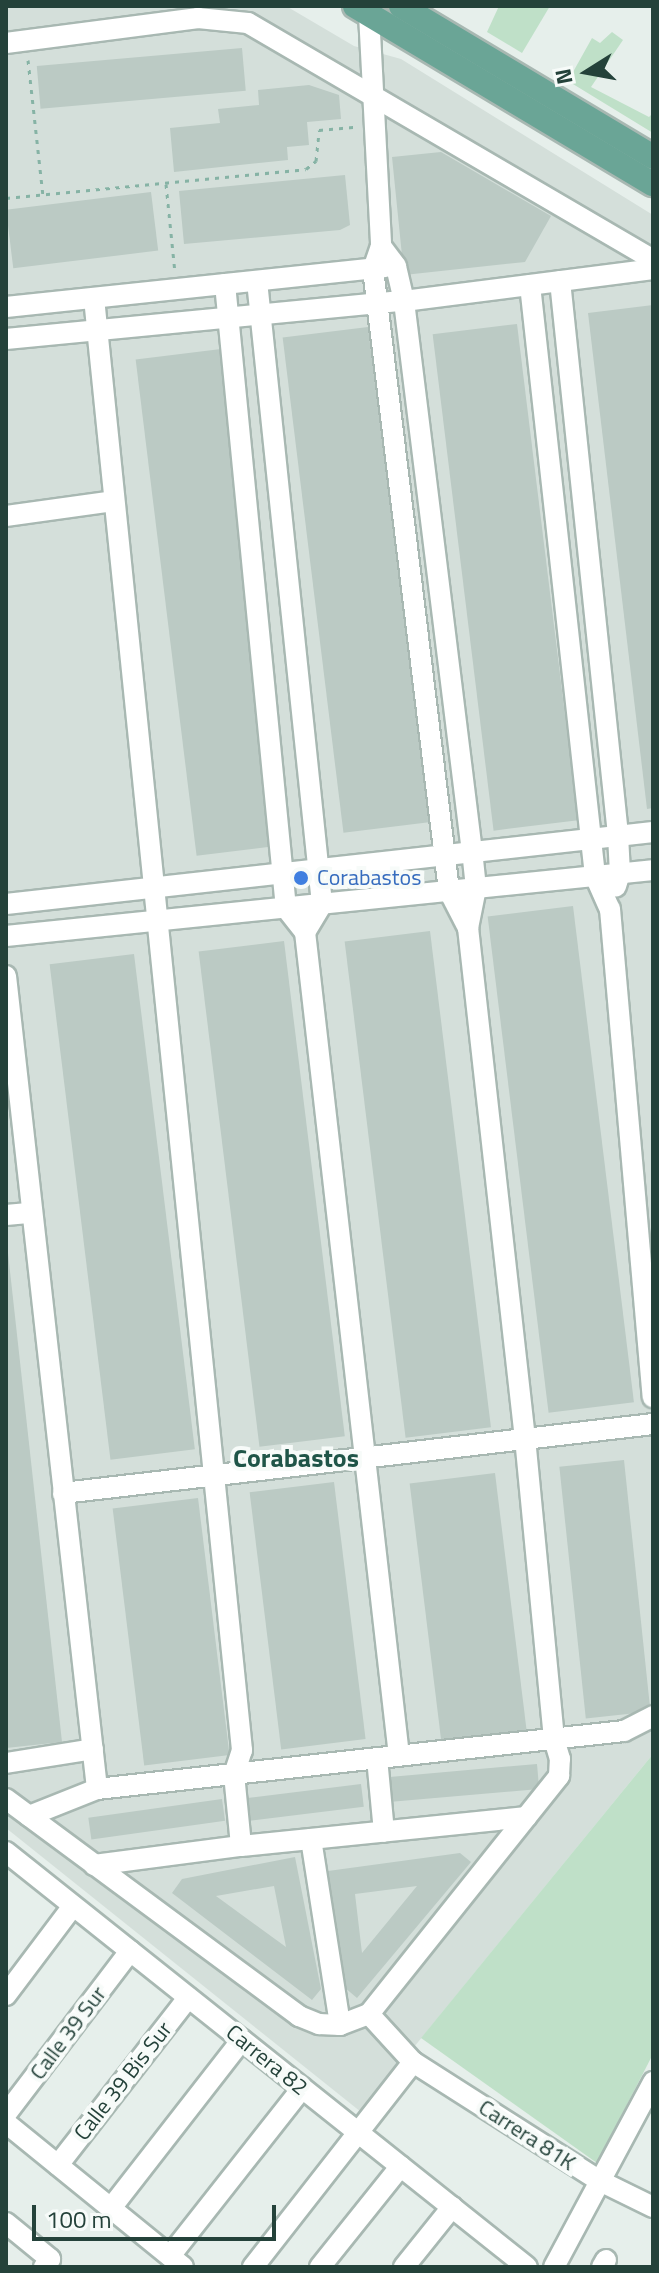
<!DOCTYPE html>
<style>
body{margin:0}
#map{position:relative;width:659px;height:2273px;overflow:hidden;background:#e6efeb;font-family:"Titillium Web",sans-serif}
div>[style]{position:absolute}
.built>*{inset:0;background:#d4dfda}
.green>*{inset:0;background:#bfe0c8}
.building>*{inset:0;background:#bbcac4;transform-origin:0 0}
.path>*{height:3px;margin-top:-1.5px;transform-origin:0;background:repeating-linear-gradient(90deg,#86b3a5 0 4px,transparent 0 10px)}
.roads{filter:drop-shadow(2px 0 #a8b8b2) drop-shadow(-2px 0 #a8b8b2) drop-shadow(0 2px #a8b8b2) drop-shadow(0 -2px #a8b8b2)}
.minor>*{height:20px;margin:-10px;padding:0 10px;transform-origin:10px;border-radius:10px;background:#fff}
.major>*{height:24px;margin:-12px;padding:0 12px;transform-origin:12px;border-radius:12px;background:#6aa596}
.dots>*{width:22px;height:22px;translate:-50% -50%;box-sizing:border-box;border:4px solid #f7fbf9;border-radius:50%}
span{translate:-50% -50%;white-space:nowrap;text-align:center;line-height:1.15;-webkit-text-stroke:8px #f7fbf9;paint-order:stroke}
.shop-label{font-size:22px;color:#366cbe}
.left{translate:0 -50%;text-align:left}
.street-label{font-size:22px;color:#24423a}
.quarter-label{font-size:26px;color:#1f5548;font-weight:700}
.frame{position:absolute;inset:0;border:8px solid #24423a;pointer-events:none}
.north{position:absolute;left:547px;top:32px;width:80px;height:80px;-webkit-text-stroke:6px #f7fbf9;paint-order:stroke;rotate:259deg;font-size:22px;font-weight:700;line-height:32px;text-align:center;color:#24423a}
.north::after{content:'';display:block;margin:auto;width:28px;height:36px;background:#24423a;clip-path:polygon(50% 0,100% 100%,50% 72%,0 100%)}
.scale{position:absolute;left:32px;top:2205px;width:244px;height:36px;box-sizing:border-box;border:4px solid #24423a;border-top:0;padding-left:10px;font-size:24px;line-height:28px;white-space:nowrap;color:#24423a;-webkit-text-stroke:6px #f7fbf9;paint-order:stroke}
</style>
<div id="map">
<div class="built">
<div style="clip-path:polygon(6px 6px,286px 6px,354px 46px,401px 59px,653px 215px,653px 1754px,361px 2112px,6px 1828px)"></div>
</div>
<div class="green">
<div style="clip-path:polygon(499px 6px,550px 6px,522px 53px,487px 32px)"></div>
<div style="clip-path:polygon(612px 32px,623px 40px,591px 87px,649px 117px,653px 113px,653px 133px,568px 81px,592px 38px,600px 43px)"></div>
<div style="clip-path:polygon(653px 1754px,653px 2054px,597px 2163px,421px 2038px)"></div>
</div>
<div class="building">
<div style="left:242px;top:48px;width:43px;height:206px;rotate:85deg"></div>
<div style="clip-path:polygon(309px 85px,339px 95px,341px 119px,307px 122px,309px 145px,287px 147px,288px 160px,174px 172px,170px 128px,220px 123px,218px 109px,259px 105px,258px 90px)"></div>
<div style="clip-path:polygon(441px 152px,551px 216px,525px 262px,404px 275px,392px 157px)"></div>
<div style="clip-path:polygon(345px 175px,350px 225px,340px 230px,184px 244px,179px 191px)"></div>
<div style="left:151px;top:192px;width:59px;height:146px;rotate:83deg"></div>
<div style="clip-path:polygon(653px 305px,653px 808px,647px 809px,588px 313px)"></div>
<div style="left:517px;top:324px;width:500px;height:85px;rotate:83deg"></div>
<div style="left:368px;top:327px;width:499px;height:86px;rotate:83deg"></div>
<div style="left:221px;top:349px;width:500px;height:86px;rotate:83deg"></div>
<div style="left:573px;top:906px;width:500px;height:86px;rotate:83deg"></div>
<div style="left:430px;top:931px;width:500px;height:86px;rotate:83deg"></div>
<div style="left:284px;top:941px;width:499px;height:86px;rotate:83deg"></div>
<div style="left:134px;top:954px;width:499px;height:85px;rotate:83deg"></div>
<div style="clip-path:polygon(6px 1235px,62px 1742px,6px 1748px)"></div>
<div style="left:624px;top:1460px;width:253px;height:65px;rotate:84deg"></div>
<div style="left:495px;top:1473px;width:259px;height:86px;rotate:83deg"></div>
<div style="left:334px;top:1482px;width:259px;height:85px;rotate:83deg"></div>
<div style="left:198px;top:1498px;width:259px;height:86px;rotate:83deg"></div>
<div style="left:537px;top:1764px;width:25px;height:148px;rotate:85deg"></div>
<div style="left:361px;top:1784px;width:23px;height:119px;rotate:83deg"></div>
<div style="left:222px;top:1799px;width:22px;height:135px;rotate:82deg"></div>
<div style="clip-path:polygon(evenodd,460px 1853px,471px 1862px,357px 1998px,344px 1987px,328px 1871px,460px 1853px,417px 1886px,362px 1953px,355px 1894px,417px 1886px)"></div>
<div style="clip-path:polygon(evenodd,295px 1857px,321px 1989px,312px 2000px,172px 1893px,182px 1879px,295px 1857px,274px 1886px,286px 1947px,216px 1896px,274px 1886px)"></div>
</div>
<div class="path">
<div style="left:28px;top:60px;width:136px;rotate:83.7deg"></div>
<div style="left:166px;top:184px;width:88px;rotate:84.2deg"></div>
<div style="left:6px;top:198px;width:301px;rotate:-5.5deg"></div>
<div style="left:306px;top:169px;width:13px;rotate:-39deg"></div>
<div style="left:316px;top:161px;width:31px;rotate:-84deg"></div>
<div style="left:319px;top:130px;width:37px;rotate:-5deg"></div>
</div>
<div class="roads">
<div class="minor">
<div style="left:369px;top:14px;width:232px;rotate:87deg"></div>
<div style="left:381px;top:246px;width:24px;rotate:109deg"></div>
<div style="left:373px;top:269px;width:627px;rotate:83.03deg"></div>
<div style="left:449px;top:891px;width:42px;rotate:62.8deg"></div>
<div style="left:6px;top:43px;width:194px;rotate:-7.4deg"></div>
<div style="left:198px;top:18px;width:50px;rotate:5.7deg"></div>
<div style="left:248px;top:23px;width:469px;rotate:30.3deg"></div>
<div style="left:257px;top:281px;width:626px;rotate:84.04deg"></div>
<div style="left:322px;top:904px;width:33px;rotate:121deg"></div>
<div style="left:560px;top:281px;width:557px;rotate:84.02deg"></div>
<div style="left:618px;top:835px;width:38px;rotate:87deg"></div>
<div style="left:620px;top:873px;width:14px;rotate:107deg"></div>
<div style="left:225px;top:284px;width:627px;rotate:84.42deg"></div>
<div style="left:286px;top:908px;width:31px;rotate:52deg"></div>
<div style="left:305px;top:932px;width:829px;rotate:83.49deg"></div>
<div style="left:530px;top:285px;width:595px;rotate:83.72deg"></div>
<div style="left:595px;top:876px;width:36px;rotate:66deg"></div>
<div style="left:610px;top:909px;width:490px;rotate:85deg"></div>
<div style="left:94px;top:298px;width:1460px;rotate:84.18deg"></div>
<div style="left:242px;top:1750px;width:25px;rotate:108deg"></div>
<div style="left:234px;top:1774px;width:72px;rotate:84.4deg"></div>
<div style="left:6px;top:307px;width:381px;rotate:-6deg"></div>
<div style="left:6px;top:339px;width:400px;rotate:-5.5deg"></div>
<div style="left:404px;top:301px;width:251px;rotate:-7.3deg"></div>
<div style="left:6px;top:516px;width:109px;rotate:-7.9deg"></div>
<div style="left:6px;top:904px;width:651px;rotate:-6.35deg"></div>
<div style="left:6px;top:936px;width:650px;rotate:-5.82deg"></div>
<div style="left:6px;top:976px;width:818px;rotate:83.61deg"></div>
<div style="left:6px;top:1215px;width:25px;rotate:-5deg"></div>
<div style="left:63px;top:1493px;width:594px;rotate:-6.67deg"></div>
<div style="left:377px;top:1758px;width:74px;rotate:84.6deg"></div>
<div style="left:6px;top:1763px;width:88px;rotate:-9.1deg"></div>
<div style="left:6px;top:1799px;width:365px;rotate:36.5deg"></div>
<div style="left:299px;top:2016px;width:22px;rotate:22deg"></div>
<div style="left:319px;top:2024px;width:21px;rotate:3deg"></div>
<div style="left:340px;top:2025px;width:31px;rotate:-21deg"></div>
<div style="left:369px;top:2014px;width:305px;rotate:-51.4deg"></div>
<div style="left:559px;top:1776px;width:17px;rotate:-87deg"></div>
<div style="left:560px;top:1759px;width:21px;rotate:-107deg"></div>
<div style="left:554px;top:1739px;width:301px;rotate:-95.5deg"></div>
<div style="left:525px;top:1439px;width:514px;rotate:-96.36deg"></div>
<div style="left:468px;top:928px;width:41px;rotate:-78.7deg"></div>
<div style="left:476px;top:888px;width:36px;rotate:-96deg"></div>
<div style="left:472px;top:852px;width:555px;rotate:-97.04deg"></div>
<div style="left:404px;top:301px;width:36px;rotate:-103deg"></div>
<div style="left:396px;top:266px;width:25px;rotate:-127deg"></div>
<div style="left:29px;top:1816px;width:73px;rotate:-21.7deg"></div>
<div style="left:97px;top:1789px;width:530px;rotate:-6.28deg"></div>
<div style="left:624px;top:1731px;width:33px;rotate:-27deg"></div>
<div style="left:311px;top:1839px;width:188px;rotate:81.1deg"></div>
<div style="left:6px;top:1852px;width:666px;rotate:38.54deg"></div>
<div style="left:94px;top:1865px;width:148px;rotate:-7.4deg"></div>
<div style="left:241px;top:1846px;width:287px;rotate:-5.8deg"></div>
<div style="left:6px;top:1995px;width:111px;rotate:-53deg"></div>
<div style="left:369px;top:2014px;width:65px;rotate:47.5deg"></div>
<div style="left:413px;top:2062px;width:222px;rotate:32.5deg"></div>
<div style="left:600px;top:2181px;width:59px;rotate:26.1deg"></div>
<div style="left:6px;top:2114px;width:205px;rotate:-52.7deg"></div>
<div style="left:6px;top:2123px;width:228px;rotate:39.1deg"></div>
<div style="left:58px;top:2165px;width:212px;rotate:-52.1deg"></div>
<div style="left:111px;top:2208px;width:213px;rotate:-52.1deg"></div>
<div style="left:6px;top:2223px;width:57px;rotate:39.3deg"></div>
<div style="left:50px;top:2259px;width:10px;rotate:127deg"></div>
<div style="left:170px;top:2256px;width:214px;rotate:-51.8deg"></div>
<div style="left:253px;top:2267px;width:260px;rotate:-52deg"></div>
<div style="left:320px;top:2267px;width:129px;rotate:-51.3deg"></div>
<div style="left:404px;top:2267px;width:77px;rotate:-51.3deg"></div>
<div style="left:554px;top:2267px;width:210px;rotate:-61.8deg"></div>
<div style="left:602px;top:2267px;width:8px;rotate:-60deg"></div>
</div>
<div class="major">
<div style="left:355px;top:6px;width:347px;rotate:30.9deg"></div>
<div style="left:401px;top:6px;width:294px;rotate:30.9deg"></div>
</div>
</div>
<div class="dots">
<div style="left:301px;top:878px;background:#3f7fe0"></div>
</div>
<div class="shop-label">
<span class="left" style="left:317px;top:878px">Corabastos</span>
</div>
<div class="street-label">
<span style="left:68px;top:2033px;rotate:-53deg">Calle 39 Sur</span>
<span style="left:267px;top:2060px;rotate:39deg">Carrera 82</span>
<span style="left:123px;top:2081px;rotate:-52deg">Calle 39 Bis Sur</span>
<span style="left:527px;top:2135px;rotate:33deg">Carrera 81K</span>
</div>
<div class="quarter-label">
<span style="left:296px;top:1458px">Corabastos</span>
</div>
<div class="frame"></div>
<div class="north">N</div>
<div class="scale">100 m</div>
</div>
